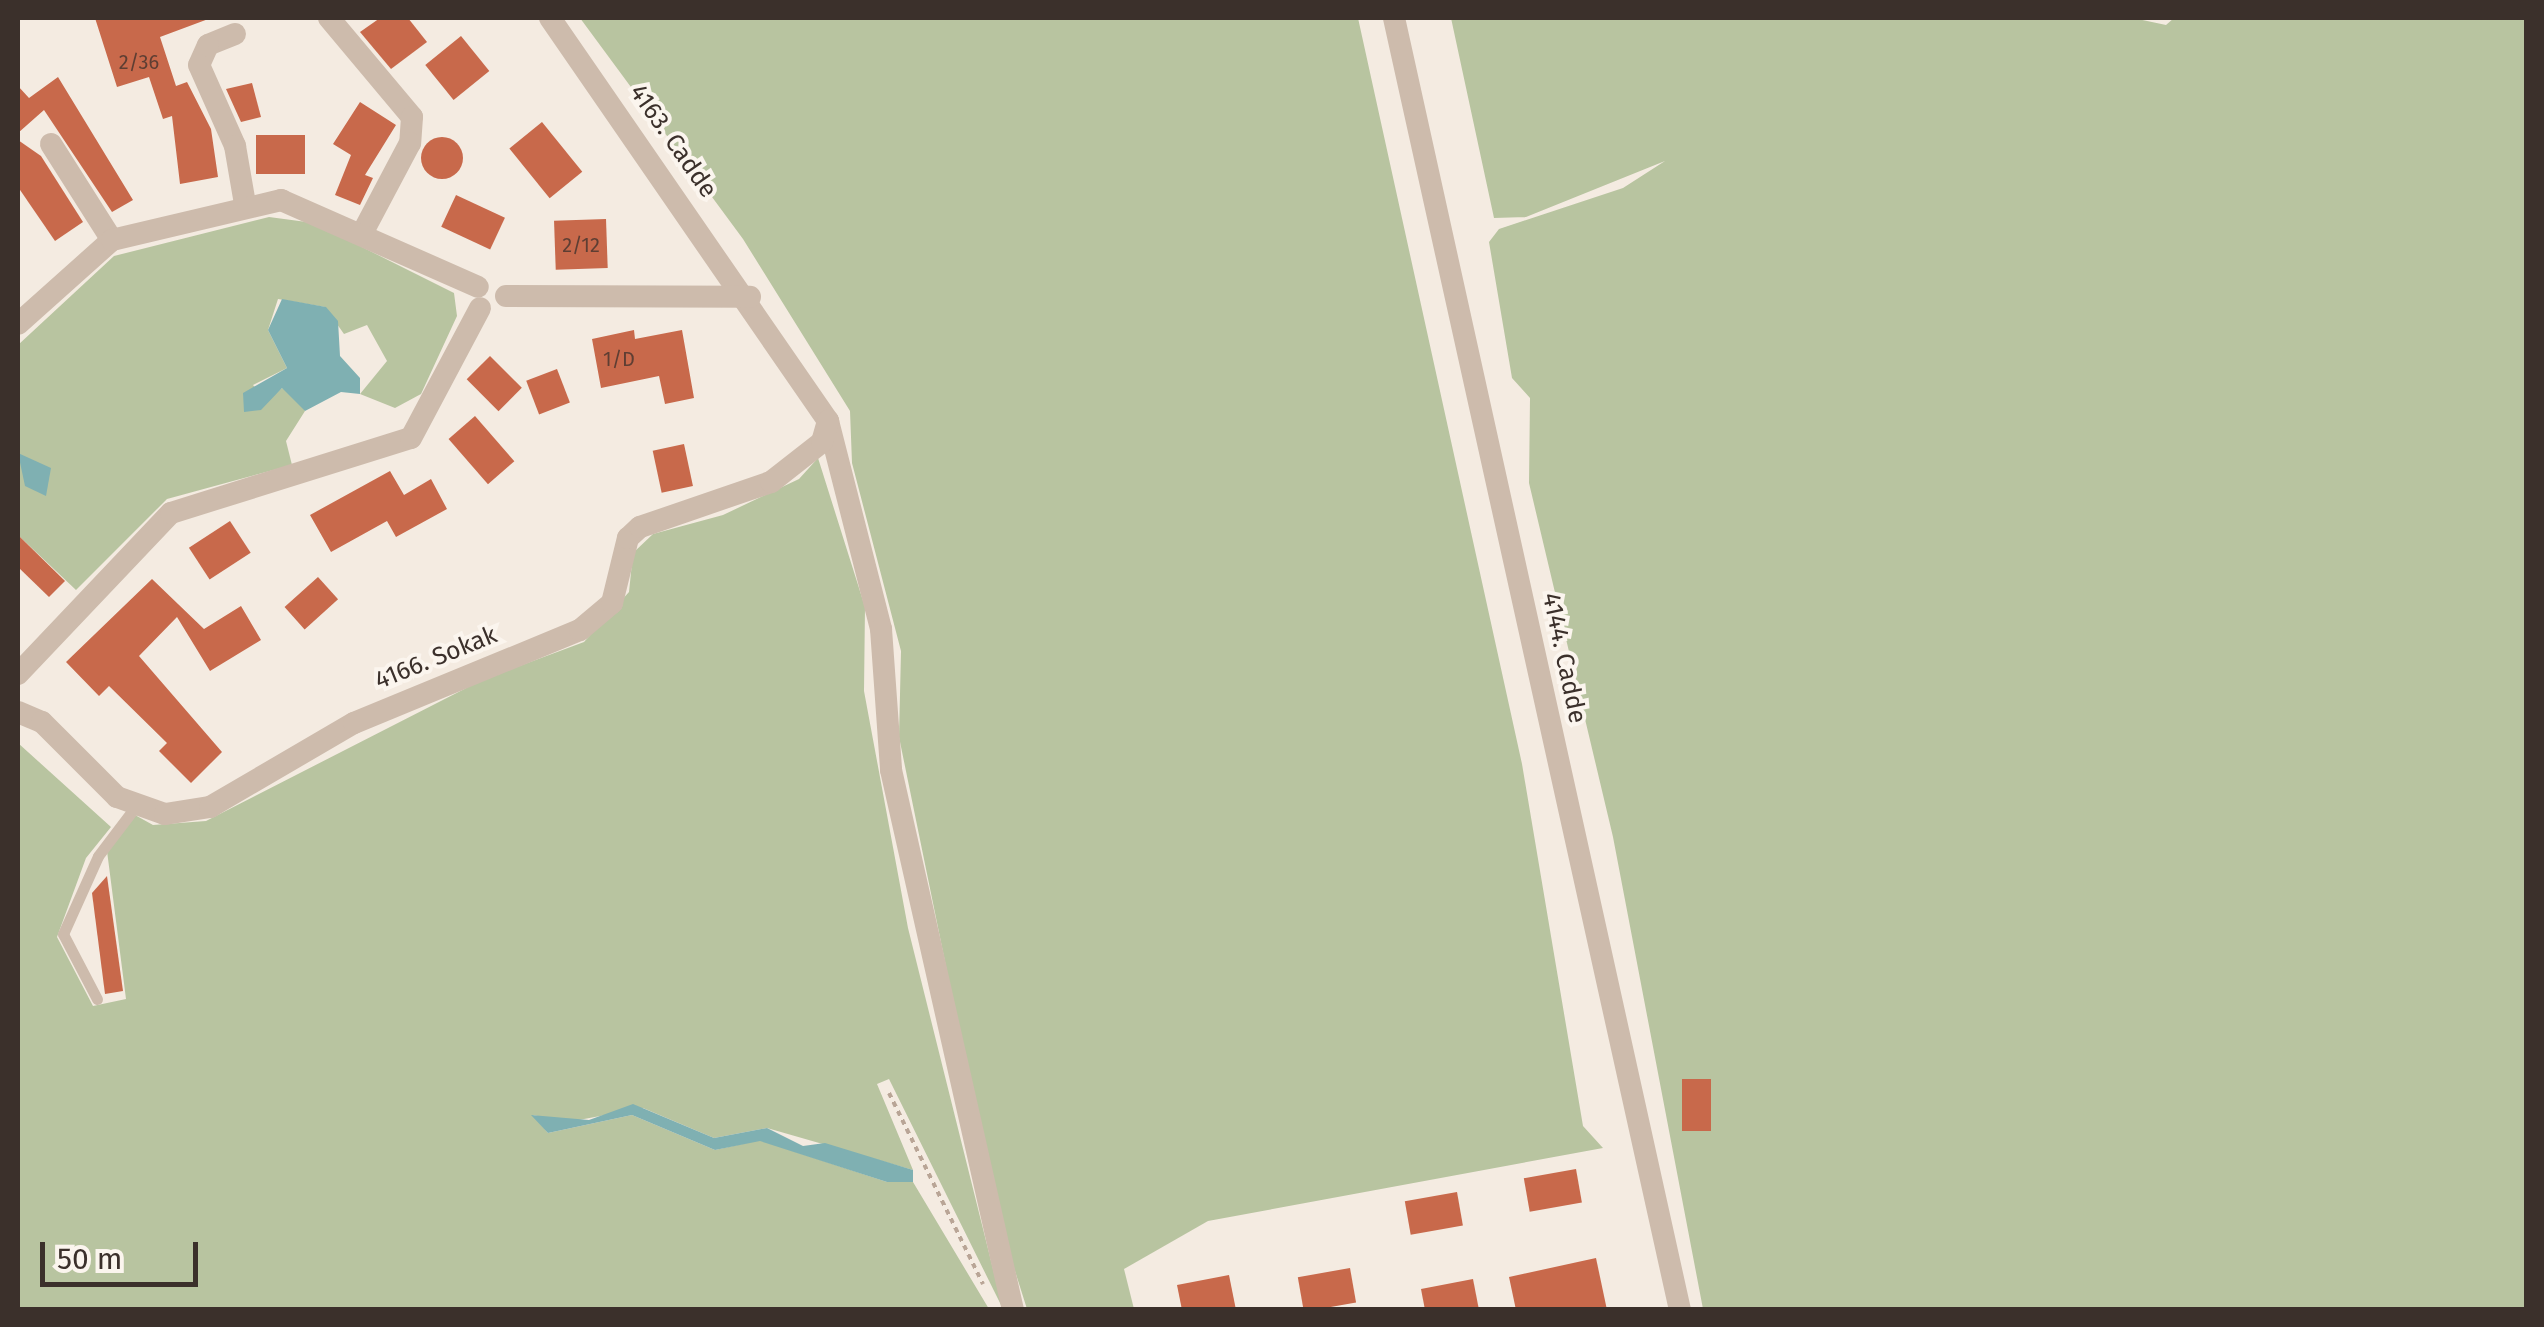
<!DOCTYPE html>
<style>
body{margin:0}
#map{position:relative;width:2544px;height:1327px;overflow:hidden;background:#f4ebe1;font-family:"Fira Sans",sans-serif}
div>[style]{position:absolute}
.green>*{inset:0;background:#b8c4a0}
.water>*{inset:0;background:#7fb0b2}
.building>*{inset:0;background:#c8694b;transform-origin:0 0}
.round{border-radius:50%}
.path>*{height:4px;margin-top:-2px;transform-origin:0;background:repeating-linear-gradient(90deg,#b9a596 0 5px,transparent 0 10px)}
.lane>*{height:11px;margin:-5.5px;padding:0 5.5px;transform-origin:5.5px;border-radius:5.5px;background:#cdbbac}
.street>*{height:22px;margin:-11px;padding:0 11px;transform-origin:11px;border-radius:11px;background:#cdbbac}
span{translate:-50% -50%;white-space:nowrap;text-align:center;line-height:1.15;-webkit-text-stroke:8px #fbf5ee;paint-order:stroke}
.number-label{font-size:20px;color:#5e3e33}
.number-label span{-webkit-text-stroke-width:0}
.street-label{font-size:25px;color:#3b302b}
.frame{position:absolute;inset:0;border:20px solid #3b302b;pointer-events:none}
.scale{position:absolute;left:40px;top:1242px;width:158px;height:45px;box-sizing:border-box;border:5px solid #3b302b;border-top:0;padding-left:12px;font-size:30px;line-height:35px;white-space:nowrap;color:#3b302b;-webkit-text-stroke:8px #fbf5ee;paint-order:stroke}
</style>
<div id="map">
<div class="green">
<div style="clip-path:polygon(580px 18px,1358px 18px,1522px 764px,1583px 1126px,1603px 1148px,1208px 1221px,1124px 1269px,1134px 1309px,1027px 1309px,996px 1211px,899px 737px,901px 651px,852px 463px,850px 411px,743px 239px)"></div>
<div style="clip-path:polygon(1451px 18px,2133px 18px,2166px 25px,2174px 18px,2526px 18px,2526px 1309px,1703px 1309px,1613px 837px,1529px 483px,1530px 398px,1512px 378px,1489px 242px,1499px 229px,1623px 188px,1665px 161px,1526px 217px,1494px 218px)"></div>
<div style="clip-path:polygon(269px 217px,314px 223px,454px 293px,457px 316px,421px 394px,395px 408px,360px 394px,387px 361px,367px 325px,344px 334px,325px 307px,278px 299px,268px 330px,287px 368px,253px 385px,267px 401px,282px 388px,296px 393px,305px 411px,286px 441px,292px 465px,167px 499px,76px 590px,18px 535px,18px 345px,114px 256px)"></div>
<div style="clip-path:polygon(818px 458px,865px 607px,864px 691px,908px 928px,1003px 1309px,889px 1079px,877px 1084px,913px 1170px,767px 1128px,714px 1138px,643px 1108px,568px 1122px,533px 1115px,548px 1133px,632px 1115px,715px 1150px,760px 1140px,887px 1182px,913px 1182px,989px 1309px,18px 1309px,18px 743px,111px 827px,86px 858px,57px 937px,93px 1006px,126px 999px,107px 851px,135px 815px,153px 825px,206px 821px,482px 680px,584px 642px,629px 592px,633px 553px,653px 534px,723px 515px,799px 479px)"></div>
</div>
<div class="water">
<div style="clip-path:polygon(282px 299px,326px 307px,338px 321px,340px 356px,360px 378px,360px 394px,341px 392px,305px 411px,282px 388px,261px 410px,244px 412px,243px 393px,287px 368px,268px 330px)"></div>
<div style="clip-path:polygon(18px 453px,51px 468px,46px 496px,25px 486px)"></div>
<div style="clip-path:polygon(633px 1104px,714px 1138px,767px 1128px,803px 1146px,825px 1143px,913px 1170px,913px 1182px,887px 1182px,760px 1141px,715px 1150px,632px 1115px,548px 1133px,531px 1115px,589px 1120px)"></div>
</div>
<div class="building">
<div style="clip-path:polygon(95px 18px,211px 18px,160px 37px,176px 86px,187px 82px,211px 129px,218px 177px,180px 184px,172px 116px,163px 119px,149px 77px,117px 87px)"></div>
<div style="clip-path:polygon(380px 18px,408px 18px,427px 42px,391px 69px,360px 32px)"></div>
<div style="left:461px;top:36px;width:45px;height:46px;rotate:51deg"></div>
<div style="clip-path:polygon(58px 77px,133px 200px,112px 212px,44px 110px,18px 133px,18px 86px,29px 98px)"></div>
<div style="clip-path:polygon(252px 83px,261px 117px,241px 122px,226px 89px)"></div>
<div style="clip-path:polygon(360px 102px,396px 125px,365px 175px,373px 178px,360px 205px,335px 195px,351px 155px,333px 144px)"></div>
<div style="left:542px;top:122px;width:64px;height:42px;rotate:51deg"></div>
<div style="left:256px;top:135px;width:49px;height:39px"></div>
<div class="round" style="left:421px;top:137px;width:42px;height:42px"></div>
<div style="clip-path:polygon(18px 140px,41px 156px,83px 222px,55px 241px,18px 187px)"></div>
<div style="left:456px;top:195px;width:54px;height:35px;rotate:25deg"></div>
<div style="left:606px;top:219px;width:49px;height:52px;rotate:88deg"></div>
<div style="clip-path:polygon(634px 330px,635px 339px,682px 330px,694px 398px,665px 404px,659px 376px,601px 388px,592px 339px)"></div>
<div style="left:490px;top:356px;width:45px;height:33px;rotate:45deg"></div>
<div style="left:557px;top:369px;width:36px;height:33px;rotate:69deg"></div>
<div style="left:475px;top:416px;width:60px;height:35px;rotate:49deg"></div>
<div style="left:684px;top:444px;width:43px;height:32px;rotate:78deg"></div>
<div style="clip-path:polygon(390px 471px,404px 495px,431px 479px,447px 509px,396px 537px,387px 521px,331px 552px,310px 515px)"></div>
<div style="left:230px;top:521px;width:38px;height:49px;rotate:57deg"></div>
<div style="clip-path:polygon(18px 535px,65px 581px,49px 597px,18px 567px)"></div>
<div style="left:318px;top:577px;width:30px;height:45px;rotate:48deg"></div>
<div style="clip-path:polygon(152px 579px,204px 629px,241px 606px,261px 640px,210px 671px,177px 617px,139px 656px,222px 752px,191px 783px,159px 751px,167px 743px,109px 686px,99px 696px,66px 662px)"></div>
<div style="clip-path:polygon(107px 876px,123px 991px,105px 994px,92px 893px)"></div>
<div style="left:1682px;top:1079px;width:29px;height:52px"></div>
<div style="left:1576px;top:1169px;width:34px;height:53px;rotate:80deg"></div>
<div style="left:1457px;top:1192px;width:34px;height:53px;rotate:80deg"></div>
<div style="clip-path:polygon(1596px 1258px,1607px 1310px,1516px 1310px,1509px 1277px)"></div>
<div style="left:1350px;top:1268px;width:35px;height:53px;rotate:80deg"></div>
<div style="clip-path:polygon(1229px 1275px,1236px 1310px,1182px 1310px,1177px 1285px)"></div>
<div style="clip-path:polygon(1473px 1279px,1479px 1310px,1425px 1310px,1421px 1289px)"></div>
</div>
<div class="path">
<div style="left:889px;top:1093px;width:213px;rotate:63.8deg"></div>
</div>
<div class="lane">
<div style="left:97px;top:999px;width:73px;rotate:-117.6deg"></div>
<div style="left:63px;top:934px;width:85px;rotate:-65.8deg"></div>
<div style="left:98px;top:856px;width:63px;rotate:-52.8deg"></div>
</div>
<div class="street">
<div style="left:329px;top:18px;width:129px;rotate:50deg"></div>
<div style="left:412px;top:117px;width:26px;rotate:94deg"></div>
<div style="left:410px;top:143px;width:98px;rotate:117.9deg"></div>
<div style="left:550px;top:18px;width:490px;rotate:55.4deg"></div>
<div style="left:828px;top:421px;width:215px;rotate:75.7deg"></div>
<div style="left:881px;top:629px;width:141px;rotate:85.9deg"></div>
<div style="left:891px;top:770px;width:554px;rotate:77.27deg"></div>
<div style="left:1394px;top:18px;width:1323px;rotate:77.52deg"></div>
<div style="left:235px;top:34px;width:29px;rotate:158deg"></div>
<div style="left:208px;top:45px;width:22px;rotate:114deg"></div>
<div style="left:199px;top:65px;width:89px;rotate:66deg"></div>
<div style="left:235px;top:146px;width:59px;rotate:80.2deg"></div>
<div style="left:51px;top:144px;width:114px;rotate:57.6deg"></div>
<div style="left:506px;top:296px;width:244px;rotate:0.2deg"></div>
<div style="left:18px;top:324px;width:126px;rotate:-41.8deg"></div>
<div style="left:112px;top:240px;width:174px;rotate:-13.3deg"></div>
<div style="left:281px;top:200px;width:215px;rotate:23.8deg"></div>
<div style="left:18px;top:674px;width:222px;rotate:-46.5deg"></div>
<div style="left:171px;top:513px;width:251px;rotate:-17.4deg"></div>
<div style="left:411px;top:438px;width:147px;rotate:-62deg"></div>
<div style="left:18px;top:712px;width:26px;rotate:23deg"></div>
<div style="left:42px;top:722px;width:106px;rotate:45deg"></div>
<div style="left:117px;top:797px;width:51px;rotate:19.5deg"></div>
<div style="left:165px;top:814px;width:46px;rotate:-8.8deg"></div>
<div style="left:210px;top:807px;width:167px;rotate:-30.3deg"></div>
<div style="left:354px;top:723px;width:244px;rotate:-22.4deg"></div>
<div style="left:580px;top:630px;width:42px;rotate:-40.2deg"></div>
<div style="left:612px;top:603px;width:67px;rotate:-76.2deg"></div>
<div style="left:628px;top:538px;width:16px;rotate:-43deg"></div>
<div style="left:640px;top:527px;width:139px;rotate:-19deg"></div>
<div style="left:771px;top:482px;width:65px;rotate:-38.1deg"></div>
<div style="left:822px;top:442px;width:22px;rotate:-74deg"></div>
</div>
<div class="number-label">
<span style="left:139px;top:62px">2/36</span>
<span style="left:581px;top:245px">2/12</span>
<span style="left:619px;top:359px">1/D</span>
</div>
<div class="street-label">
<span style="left:673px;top:141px;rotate:55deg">4163. Cadde</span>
<span style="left:436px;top:658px;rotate:-22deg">4166. Sokak</span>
<span style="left:1564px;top:658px;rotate:78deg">4144. Cadde</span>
</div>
<div class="frame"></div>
<div class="scale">50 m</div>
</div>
